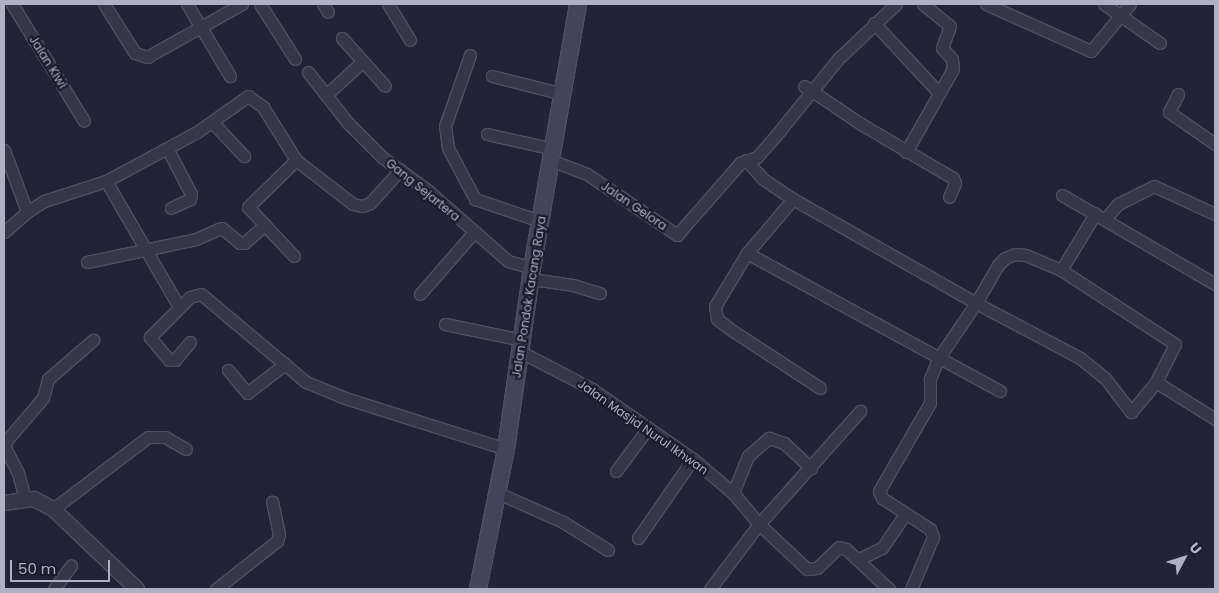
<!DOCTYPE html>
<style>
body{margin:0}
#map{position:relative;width:1219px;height:593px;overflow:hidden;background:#202437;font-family:Poppins,sans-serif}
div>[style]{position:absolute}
.roads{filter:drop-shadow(1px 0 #4e5162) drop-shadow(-1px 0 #4e5162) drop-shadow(0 1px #4e5162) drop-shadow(0 -1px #4e5162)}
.minor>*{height:11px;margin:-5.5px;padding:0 5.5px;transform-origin:5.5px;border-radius:5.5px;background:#333747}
.tertiary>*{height:14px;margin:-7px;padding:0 7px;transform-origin:7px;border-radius:7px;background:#333747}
.secondary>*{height:16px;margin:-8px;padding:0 8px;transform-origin:8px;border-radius:8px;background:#41455a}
span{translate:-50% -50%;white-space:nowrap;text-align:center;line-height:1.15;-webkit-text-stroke:4.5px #191c2c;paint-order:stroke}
.street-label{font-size:12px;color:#adb1c4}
.frame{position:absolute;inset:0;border:5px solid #adb1c4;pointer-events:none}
.north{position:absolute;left:1159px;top:533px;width:50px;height:50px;-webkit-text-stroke:4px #191c2c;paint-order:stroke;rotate:50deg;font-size:14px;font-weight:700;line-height:20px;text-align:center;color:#adb1c4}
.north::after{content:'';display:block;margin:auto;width:18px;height:22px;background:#adb1c4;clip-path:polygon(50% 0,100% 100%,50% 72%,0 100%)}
.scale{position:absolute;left:10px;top:560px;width:100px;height:22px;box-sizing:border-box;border:2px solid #adb1c4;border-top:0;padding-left:6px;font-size:15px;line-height:18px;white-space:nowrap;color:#adb1c4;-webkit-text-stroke:4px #191c2c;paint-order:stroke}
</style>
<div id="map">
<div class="roads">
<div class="minor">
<div style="left:12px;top:4px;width:137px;rotate:58.4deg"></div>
<div style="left:104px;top:4px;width:58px;rotate:57.7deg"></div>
<div style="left:135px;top:53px;width:13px;rotate:18deg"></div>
<div style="left:147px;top:57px;width:109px;rotate:-29.2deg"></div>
<div style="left:187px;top:4px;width:84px;rotate:59.2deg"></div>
<div style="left:260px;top:4px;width:65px;rotate:57.5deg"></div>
<div style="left:323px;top:4px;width:9px;rotate:58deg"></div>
<div style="left:388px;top:4px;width:42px;rotate:58.6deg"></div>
<div style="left:896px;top:4px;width:80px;rotate:136.5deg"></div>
<div style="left:838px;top:59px;width:41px;rotate:129.1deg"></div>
<div style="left:812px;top:91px;width:59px;rotate:34deg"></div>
<div style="left:861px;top:124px;width:107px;rotate:30.4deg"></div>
<div style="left:953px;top:178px;width:5px;rotate:68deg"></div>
<div style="left:955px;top:183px;width:15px;rotate:113deg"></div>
<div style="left:986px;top:4px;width:115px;rotate:24.1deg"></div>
<div style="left:1091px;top:51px;width:61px;rotate:-50.3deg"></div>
<div style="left:1104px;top:4px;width:68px;rotate:34.9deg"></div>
<div style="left:874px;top:23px;width:96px;rotate:47.1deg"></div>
<div style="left:342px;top:38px;width:64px;rotate:48.1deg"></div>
<div style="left:470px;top:55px;width:75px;rotate:109.4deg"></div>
<div style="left:445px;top:126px;width:22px;rotate:82deg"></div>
<div style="left:448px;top:148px;width:58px;rotate:62.1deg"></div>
<div style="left:475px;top:199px;width:69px;rotate:18.7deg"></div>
<div style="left:308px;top:72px;width:65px;rotate:51.9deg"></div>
<div style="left:348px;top:123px;width:48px;rotate:45deg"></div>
<div style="left:382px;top:157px;width:54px;rotate:36deg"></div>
<div style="left:426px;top:189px;width:109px;rotate:41.3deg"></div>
<div style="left:508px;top:261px;width:25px;rotate:16deg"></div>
<div style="left:492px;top:76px;width:73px;rotate:14.2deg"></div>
<div style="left:1178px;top:94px;width:20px;rotate:117deg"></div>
<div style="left:1169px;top:112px;width:56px;rotate:34.8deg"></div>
<div style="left:326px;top:95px;width:50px;rotate:-42.6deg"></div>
<div style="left:212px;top:122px;width:47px;rotate:46.7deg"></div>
<div style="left:487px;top:134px;width:69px;rotate:12.6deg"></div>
<div style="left:167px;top:148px;width:52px;rotate:62.4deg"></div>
<div style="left:191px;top:194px;width:5px;rotate:101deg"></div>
<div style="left:190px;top:199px;width:21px;rotate:155deg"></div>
<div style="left:4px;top:150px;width:66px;rotate:69.6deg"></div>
<div style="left:27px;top:212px;width:20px;rotate:-33deg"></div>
<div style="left:44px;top:201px;width:65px;rotate:-17.9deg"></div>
<div style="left:106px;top:181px;width:103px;rotate:-28.3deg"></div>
<div style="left:197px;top:132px;width:62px;rotate:-35.2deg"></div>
<div style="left:248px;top:96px;width:19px;rotate:36deg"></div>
<div style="left:263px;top:107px;width:62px;rotate:58.1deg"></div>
<div style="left:296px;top:160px;width:72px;rotate:37.7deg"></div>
<div style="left:353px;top:204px;width:9px;rotate:13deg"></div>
<div style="left:362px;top:206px;width:9px;rotate:-21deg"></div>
<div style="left:370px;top:203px;width:45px;rotate:-47.7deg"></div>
<div style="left:906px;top:152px;width:95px;rotate:-60.5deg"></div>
<div style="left:953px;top:69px;width:10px;rotate:-96deg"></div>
<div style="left:952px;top:59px;width:15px;rotate:-132deg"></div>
<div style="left:942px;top:48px;width:23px;rotate:-70deg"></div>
<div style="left:950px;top:26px;width:35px;rotate:-141deg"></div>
<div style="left:746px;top:160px;width:25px;rotate:48deg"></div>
<div style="left:763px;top:179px;width:36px;rotate:34deg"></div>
<div style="left:793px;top:199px;width:210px;rotate:29.6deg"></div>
<div style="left:976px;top:303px;width:118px;rotate:27.9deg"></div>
<div style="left:1080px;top:358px;width:32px;rotate:39deg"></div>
<div style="left:1105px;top:378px;width:43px;rotate:52.6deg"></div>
<div style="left:1131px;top:412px;width:39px;rotate:-50deg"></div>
<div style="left:1156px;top:382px;width:42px;rotate:-63.4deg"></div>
<div style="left:1175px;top:344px;width:136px;rotate:-147deg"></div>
<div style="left:1061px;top:270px;width:39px;rotate:-157deg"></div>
<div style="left:1025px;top:255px;width:10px;rotate:-174deg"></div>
<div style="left:1015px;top:254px;width:11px;rotate:158deg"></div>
<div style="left:1005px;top:258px;width:10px;rotate:135deg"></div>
<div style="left:998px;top:265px;width:44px;rotate:120.1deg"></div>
<div style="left:976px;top:303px;width:68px;rotate:124.2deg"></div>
<div style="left:938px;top:359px;width:22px;rotate:112deg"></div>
<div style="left:930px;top:379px;width:24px;rotate:90deg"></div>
<div style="left:930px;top:403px;width:102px;rotate:120.1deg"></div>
<div style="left:879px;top:491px;width:8px;rotate:67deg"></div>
<div style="left:882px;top:498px;width:57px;rotate:32.9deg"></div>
<div style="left:930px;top:529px;width:9px;rotate:69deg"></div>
<div style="left:933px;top:537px;width:56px;rotate:112.9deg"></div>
<div style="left:553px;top:161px;width:36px;rotate:21deg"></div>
<div style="left:587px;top:174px;width:109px;rotate:34.1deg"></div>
<div style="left:677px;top:235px;width:96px;rotate:-48.8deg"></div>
<div style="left:740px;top:163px;width:18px;rotate:-19deg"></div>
<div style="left:757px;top:157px;width:37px;rotate:-49deg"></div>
<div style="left:781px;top:129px;width:49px;rotate:-50.8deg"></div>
<div style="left:812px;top:91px;width:9px;rotate:-148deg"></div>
<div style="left:106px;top:181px;width:146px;rotate:59.9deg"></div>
<div style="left:1062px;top:195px;width:177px;rotate:30.2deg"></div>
<div style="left:793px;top:199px;width:71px;rotate:130.4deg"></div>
<div style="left:747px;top:253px;width:62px;rotate:121.1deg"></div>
<div style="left:715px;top:306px;width:13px;rotate:81deg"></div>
<div style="left:717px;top:319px;width:20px;rotate:37deg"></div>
<div style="left:733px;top:331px;width:104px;rotate:33.2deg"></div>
<div style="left:1105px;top:219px;width:20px;rotate:-49deg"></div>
<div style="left:1118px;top:204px;width:40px;rotate:-26.6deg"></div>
<div style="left:1154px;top:186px;width:67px;rotate:24.7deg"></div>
<div style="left:4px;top:232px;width:30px;rotate:-41deg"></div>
<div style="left:747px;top:253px;width:288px;rotate:28.6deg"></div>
<div style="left:294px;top:256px;width:67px;rotate:-133.2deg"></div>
<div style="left:248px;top:207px;width:67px;rotate:-44.4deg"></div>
<div style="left:87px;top:262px;width:111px;rotate:-11.9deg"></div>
<div style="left:196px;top:239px;width:24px;rotate:-24deg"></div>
<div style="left:218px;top:229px;width:4px;rotate:-14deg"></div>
<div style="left:222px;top:228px;width:23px;rotate:40deg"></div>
<div style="left:240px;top:243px;width:4px"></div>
<div style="left:244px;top:243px;width:28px;rotate:-41deg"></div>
<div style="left:1061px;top:270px;width:66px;rotate:-58.7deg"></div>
<div style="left:531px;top:279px;width:42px;rotate:8.1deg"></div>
<div style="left:573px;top:285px;width:28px;rotate:17deg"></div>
<div style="left:420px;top:294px;width:82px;rotate:-48.9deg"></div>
<div style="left:445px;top:324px;width:80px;rotate:11.6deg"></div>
<div style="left:190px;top:342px;width:23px;rotate:130deg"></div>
<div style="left:175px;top:360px;width:6px;rotate:180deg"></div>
<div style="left:169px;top:360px;width:30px;rotate:-130deg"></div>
<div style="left:150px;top:337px;width:57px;rotate:-45deg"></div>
<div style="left:190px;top:297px;width:11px;rotate:-15deg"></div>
<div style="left:201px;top:294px;width:137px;rotate:40deg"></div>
<div style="left:306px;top:382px;width:42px;rotate:22.3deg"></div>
<div style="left:345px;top:398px;width:169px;rotate:17.6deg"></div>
<div style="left:521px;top:352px;width:80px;rotate:27.5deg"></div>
<div style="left:592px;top:389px;width:123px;rotate:34.7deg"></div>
<div style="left:693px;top:459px;width:52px;rotate:40.4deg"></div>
<div style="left:733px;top:493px;width:40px;rotate:50deg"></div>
<div style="left:759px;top:524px;width:66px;rotate:43.2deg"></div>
<div style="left:807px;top:569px;width:10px;rotate:-6deg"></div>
<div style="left:817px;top:568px;width:30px;rotate:-44deg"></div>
<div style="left:839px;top:547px;width:7px;rotate:16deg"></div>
<div style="left:846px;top:549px;width:59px;rotate:42.9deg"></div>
<div style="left:228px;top:370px;width:30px;rotate:50deg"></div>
<div style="left:247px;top:393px;width:48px;rotate:-37.3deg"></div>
<div style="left:1156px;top:382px;width:70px;rotate:32.1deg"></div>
<div style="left:616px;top:471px;width:54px;rotate:-53.3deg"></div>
<div style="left:496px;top:492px;width:73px;rotate:24.1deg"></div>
<div style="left:563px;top:522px;width:53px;rotate:31.9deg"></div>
<div style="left:733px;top:493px;width:40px;rotate:-68deg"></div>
<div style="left:748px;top:456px;width:28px;rotate:-41deg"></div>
<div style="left:769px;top:438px;width:16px;rotate:18deg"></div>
<div style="left:784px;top:443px;width:37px;rotate:43deg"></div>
<div style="left:25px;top:499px;width:27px;rotate:-105deg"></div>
<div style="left:18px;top:473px;width:29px;rotate:-117deg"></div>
<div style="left:5px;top:447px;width:6px;rotate:-81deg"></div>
<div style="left:6px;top:441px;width:57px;rotate:-49.3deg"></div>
<div style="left:43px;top:398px;width:20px;rotate:-75deg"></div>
<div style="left:48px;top:379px;width:60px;rotate:-40.9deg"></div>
<div style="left:53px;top:509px;width:119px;rotate:-37.2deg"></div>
<div style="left:148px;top:437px;width:17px"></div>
<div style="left:165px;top:437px;width:24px;rotate:30deg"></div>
<div style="left:638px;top:538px;width:96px;rotate:-55.2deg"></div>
<div style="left:859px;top:559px;width:25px;rotate:-26deg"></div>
<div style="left:882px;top:548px;width:40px;rotate:-56deg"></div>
<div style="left:54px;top:589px;width:29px;rotate:-54deg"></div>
<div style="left:216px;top:589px;width:78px;rotate:-38.2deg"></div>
<div style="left:277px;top:541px;width:7px;rotate:-74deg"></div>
<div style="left:279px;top:534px;width:33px;rotate:-102deg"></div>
<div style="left:710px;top:589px;width:81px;rotate:-53deg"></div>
<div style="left:759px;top:524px;width:152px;rotate:-48.2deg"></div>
</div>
<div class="tertiary">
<div style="left:4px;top:503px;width:30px;rotate:-8deg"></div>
<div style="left:34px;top:499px;width:21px;rotate:28deg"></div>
<div style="left:53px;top:509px;width:116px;rotate:43.6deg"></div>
</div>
<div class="secondary">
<div style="left:478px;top:589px;width:143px;rotate:-78.7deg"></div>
<div style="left:506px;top:449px;width:183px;rotate:-81.8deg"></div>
<div style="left:532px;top:268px;width:268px;rotate:-80.1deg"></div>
</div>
</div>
<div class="street-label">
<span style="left:48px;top:62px;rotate:58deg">Jalan Kiwi</span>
<span style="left:423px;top:190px;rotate:39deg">Gang Sejartera</span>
<span style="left:634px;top:206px;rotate:34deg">Jalan Gelora</span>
<span style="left:529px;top:297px;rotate:-81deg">Jalan Pondok Kacang Raya</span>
<span style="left:643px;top:427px;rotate:35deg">Jalan Masjid Nurul Ikhwan</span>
</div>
<div class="frame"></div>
<div class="north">U</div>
<div class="scale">50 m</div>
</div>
